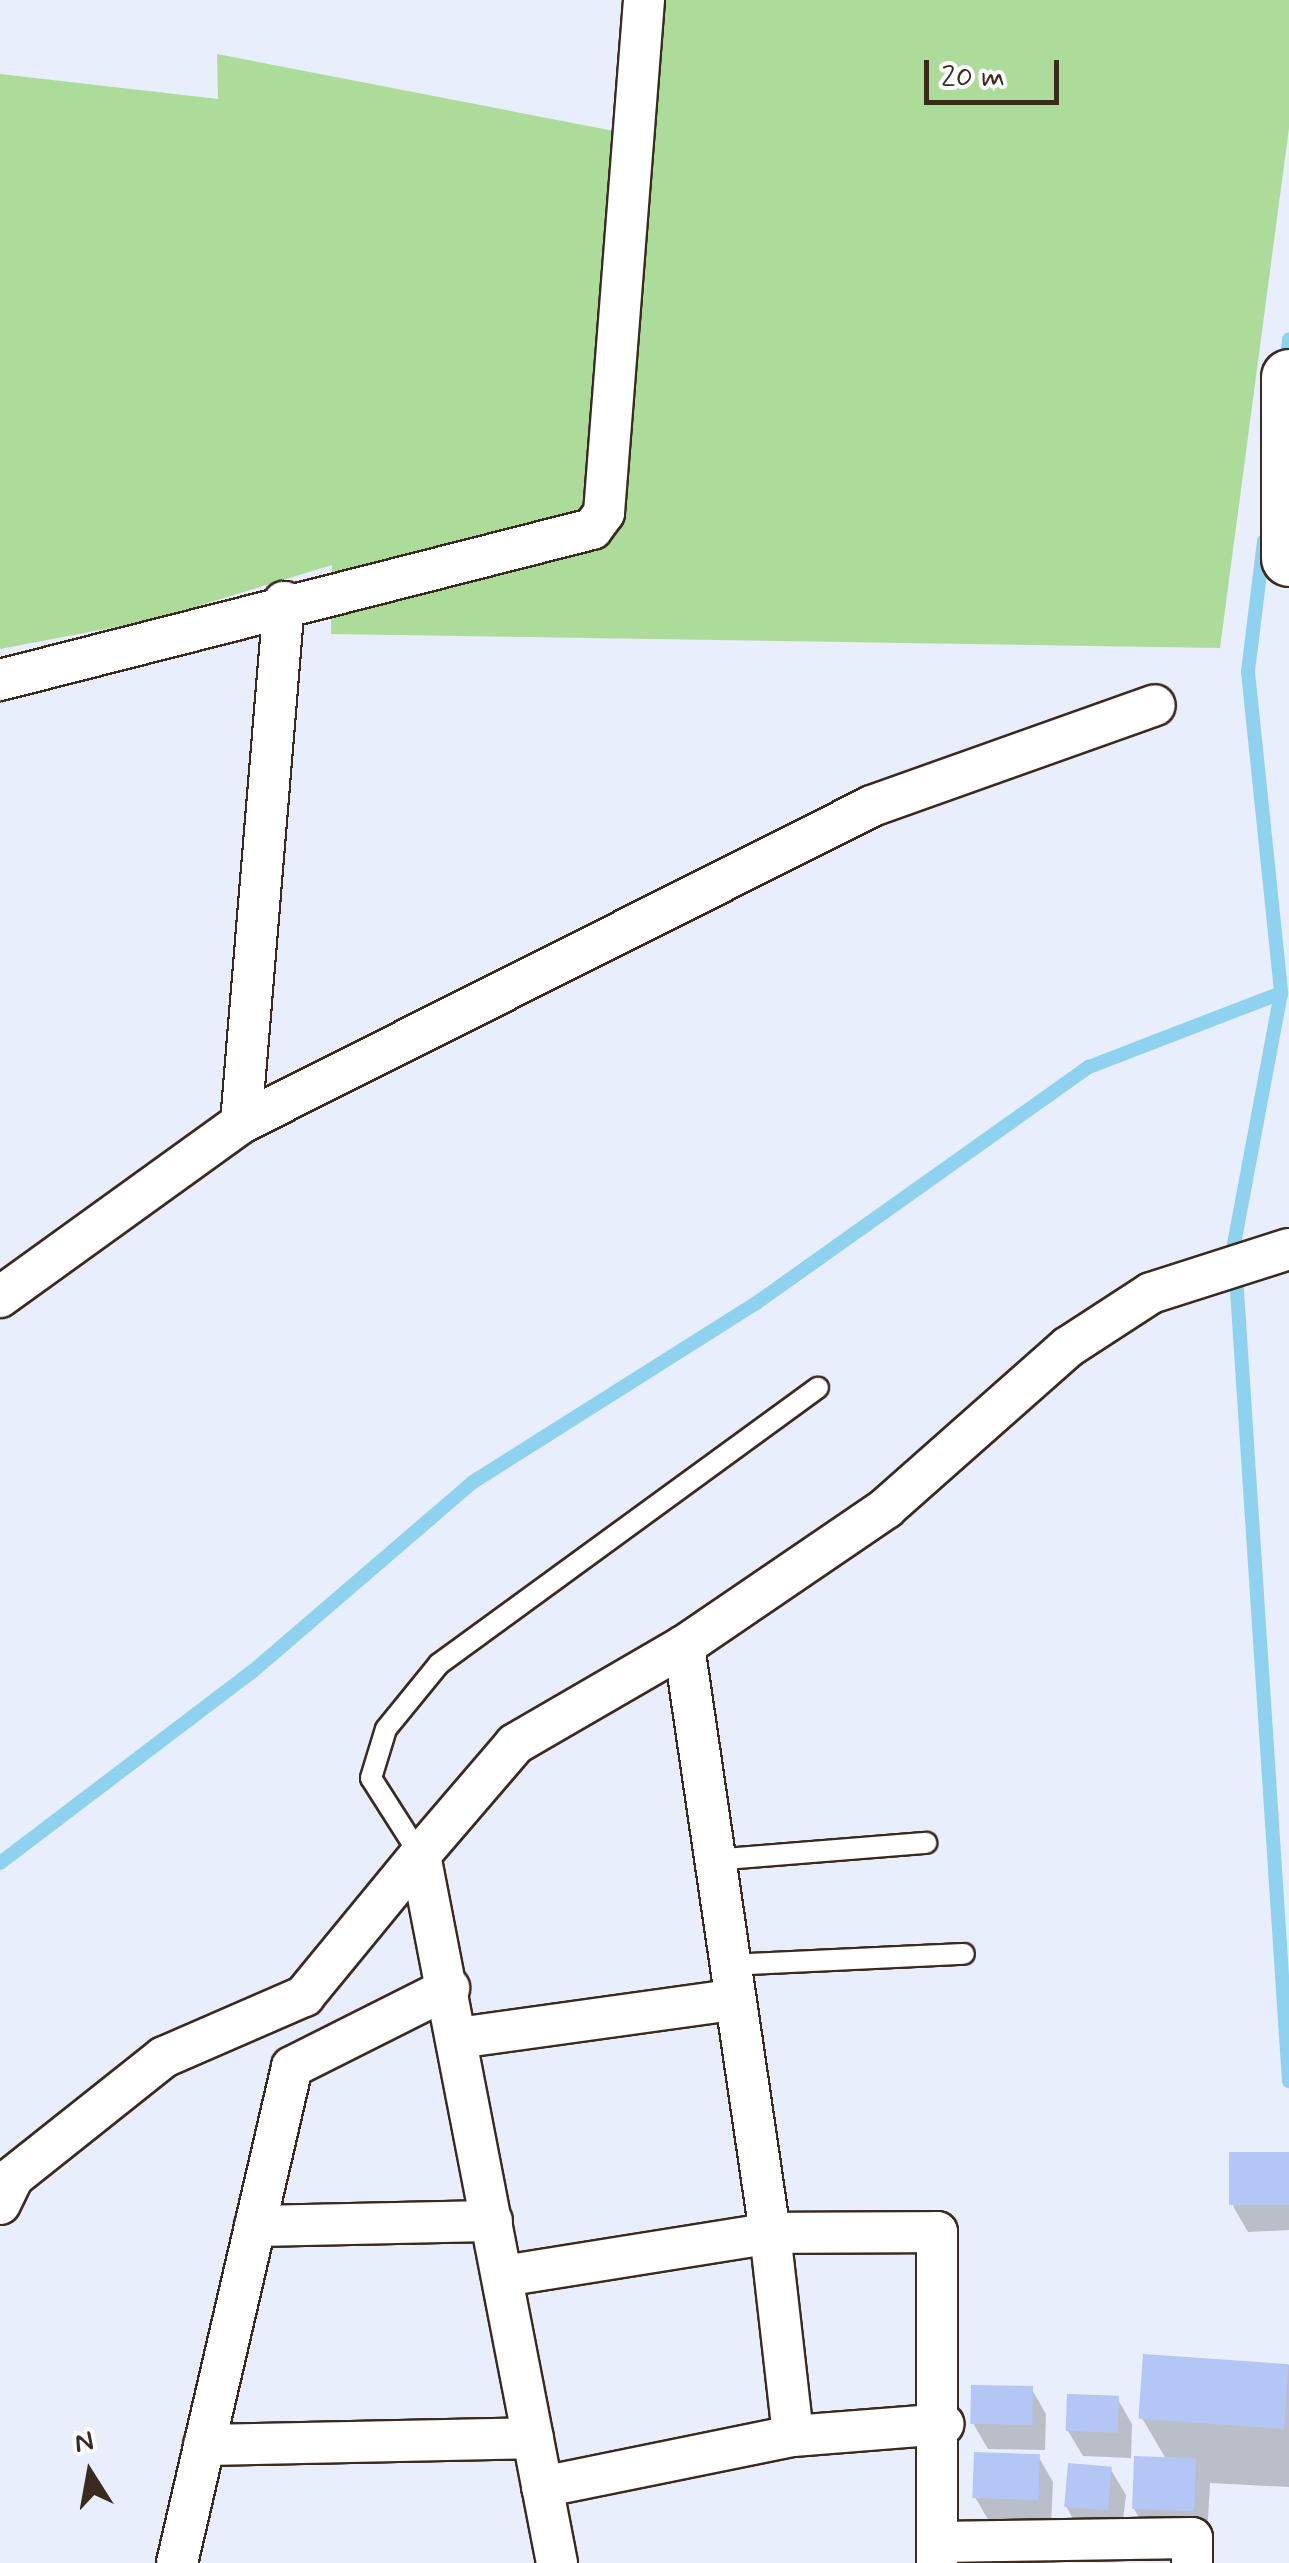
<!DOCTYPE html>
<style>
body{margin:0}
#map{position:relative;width:1289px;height:2563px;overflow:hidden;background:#e8eefc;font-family:Mynerve,sans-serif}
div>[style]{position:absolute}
.green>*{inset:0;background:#addb9a}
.shadow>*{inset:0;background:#0003}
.stream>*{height:14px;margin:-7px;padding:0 7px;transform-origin:7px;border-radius:7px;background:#8ed2f0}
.building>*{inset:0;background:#b3c6f5;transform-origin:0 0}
.roads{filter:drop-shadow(2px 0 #3b2a1e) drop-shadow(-2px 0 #3b2a1e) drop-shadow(0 2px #3b2a1e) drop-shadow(0 -2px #3b2a1e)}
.lane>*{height:20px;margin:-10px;padding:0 10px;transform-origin:10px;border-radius:10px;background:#fff}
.street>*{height:40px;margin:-20px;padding:0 20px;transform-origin:20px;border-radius:20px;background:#fff}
.secondary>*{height:55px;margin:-27.5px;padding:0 27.5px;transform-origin:27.5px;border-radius:27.5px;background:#fff}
span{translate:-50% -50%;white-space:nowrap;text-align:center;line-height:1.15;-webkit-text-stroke:10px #fff;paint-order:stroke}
.north{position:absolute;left:40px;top:2423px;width:100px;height:100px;-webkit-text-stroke:8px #fff;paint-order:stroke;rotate:349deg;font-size:28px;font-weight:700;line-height:40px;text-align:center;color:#3b2a1e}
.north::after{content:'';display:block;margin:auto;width:35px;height:45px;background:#3b2a1e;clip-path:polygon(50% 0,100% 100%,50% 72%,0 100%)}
.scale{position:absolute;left:924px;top:60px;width:135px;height:45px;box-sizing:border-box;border:5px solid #3b2a1e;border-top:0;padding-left:12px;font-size:30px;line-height:35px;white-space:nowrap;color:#3b2a1e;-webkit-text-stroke:8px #fff;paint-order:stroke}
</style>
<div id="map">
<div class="green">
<div style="clip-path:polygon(656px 0,1289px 0,1289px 128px,1220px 648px,331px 634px,332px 565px,152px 620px,0 649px,0 74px,218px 99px,217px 54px,635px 135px)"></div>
</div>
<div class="shadow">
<div style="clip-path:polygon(1289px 2154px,1289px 2230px,1248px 2232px,1233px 2206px)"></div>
<div style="clip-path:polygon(1289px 2365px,1289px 2487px,1210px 2483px,1207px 2537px,1149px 2534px,1134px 2509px,1166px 2459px,1142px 2418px)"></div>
<div style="clip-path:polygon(1031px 2388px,1046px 2414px,1045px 2450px,988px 2449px,973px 2423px)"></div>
<div style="clip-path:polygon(1117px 2398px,1132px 2424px,1131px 2458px,1083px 2456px,1068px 2431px)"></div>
<div style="clip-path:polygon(1038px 2456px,1053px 2482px,1051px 2525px,990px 2523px,975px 2497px)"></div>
<div style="clip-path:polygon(1111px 2470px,1126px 2495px,1121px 2536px,1080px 2532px,1066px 2506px)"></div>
</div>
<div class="stream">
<div style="left:1286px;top:365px;width:26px;rotate:-83deg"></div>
<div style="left:1264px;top:541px;width:132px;rotate:97deg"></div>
<div style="left:1248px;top:672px;width:323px;rotate:84.1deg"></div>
<div style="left:1281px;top:993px;width:256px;rotate:100.6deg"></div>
<div style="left:1234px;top:1245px;width:838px;rotate:86.24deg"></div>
<div style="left:0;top:1863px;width:316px;rotate:-37.2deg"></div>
<div style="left:252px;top:1672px;width:291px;rotate:-40.7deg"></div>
<div style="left:473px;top:1482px;width:333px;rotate:-32.3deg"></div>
<div style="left:755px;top:1304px;width:410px;rotate:-35.4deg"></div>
<div style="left:1089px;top:1067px;width:206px;rotate:-21.1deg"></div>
</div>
<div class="building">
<div style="left:1289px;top:2152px;width:53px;height:60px;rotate:90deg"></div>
<div style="left:1143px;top:2354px;width:146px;height:65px;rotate:4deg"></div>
<div style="left:971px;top:2385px;width:62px;height:39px;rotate:1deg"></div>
<div style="left:1067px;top:2394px;width:52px;height:37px;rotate:2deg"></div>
<div style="left:974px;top:2452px;width:66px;height:46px;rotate:2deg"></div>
<div style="left:1134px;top:2456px;width:62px;height:53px;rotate:2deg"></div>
<div style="left:1068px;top:2463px;width:44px;height:44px;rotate:5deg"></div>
</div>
<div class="roads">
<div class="lane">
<div style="left:420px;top:1855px;width:91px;rotate:-122.5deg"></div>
<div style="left:371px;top:1778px;width:51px;rotate:-73deg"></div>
<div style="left:386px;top:1729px;width:84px;rotate:-50.8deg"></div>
<div style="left:439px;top:1664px;width:469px;rotate:-36.1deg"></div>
<div style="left:713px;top:1860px;width:214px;rotate:-4.6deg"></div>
<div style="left:727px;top:1965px;width:237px;rotate:-2.7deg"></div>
</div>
<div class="street">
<div style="left:0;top:680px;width:611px;rotate:-14.31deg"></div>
<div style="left:592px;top:529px;width:20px;rotate:-53deg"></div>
<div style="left:604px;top:513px;width:515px;rotate:-85.54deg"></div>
<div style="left:241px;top:1123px;width:523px;rotate:-85.28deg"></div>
<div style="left:0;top:1297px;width:297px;rotate:-35.8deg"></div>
<div style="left:241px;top:1123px;width:706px;rotate:-26.67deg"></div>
<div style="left:872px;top:806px;width:300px;rotate:-19.6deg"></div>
<div style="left:684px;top:1646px;width:593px;rotate:81.67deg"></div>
<div style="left:770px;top:2233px;width:167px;rotate:-0.3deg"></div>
<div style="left:937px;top:2232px;width:331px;rotate:90deg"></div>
<div style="left:458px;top:2038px;width:277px;rotate:-7.9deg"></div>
<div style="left:0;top:2204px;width:30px;rotate:-64deg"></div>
<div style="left:13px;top:2177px;width:193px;rotate:-38.5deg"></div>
<div style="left:164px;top:2057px;width:153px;rotate:-23.5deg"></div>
<div style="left:304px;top:1996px;width:183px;rotate:-50.6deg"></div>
<div style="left:255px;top:2226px;width:237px;rotate:-1.2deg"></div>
<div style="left:503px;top:2276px;width:270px;rotate:-9.1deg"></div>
<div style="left:770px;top:2233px;width:204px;rotate:83.5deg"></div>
<div style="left:204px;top:2445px;width:329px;rotate:-1.2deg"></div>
<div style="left:542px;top:2487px;width:256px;rotate:-11.5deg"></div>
<div style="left:793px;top:2436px;width:151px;rotate:-4.5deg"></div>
<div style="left:938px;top:2542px;width:254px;rotate:-0.9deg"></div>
<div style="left:1192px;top:2538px;width:25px;rotate:90deg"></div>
<div style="left:177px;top:2563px;width:509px;rotate:-76.95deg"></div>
<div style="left:292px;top:2067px;width:176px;rotate:-26.7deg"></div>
<div style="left:557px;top:2563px;width:721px;rotate:-100.95deg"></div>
<div style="left:420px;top:1855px;width:146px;rotate:-49.4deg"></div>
<div style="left:515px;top:1744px;width:195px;rotate:-30.1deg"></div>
<div style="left:684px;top:1646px;width:245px;rotate:-34.3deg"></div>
<div style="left:886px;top:1508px;width:243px;rotate:-41.5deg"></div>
<div style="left:1068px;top:1347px;width:99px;rotate:-33deg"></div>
<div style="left:1151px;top:1293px;width:145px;rotate:-17.7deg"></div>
</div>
<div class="secondary">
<div style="left:1289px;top:377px;width:181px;rotate:90deg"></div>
</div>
</div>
<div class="north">N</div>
<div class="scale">20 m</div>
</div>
